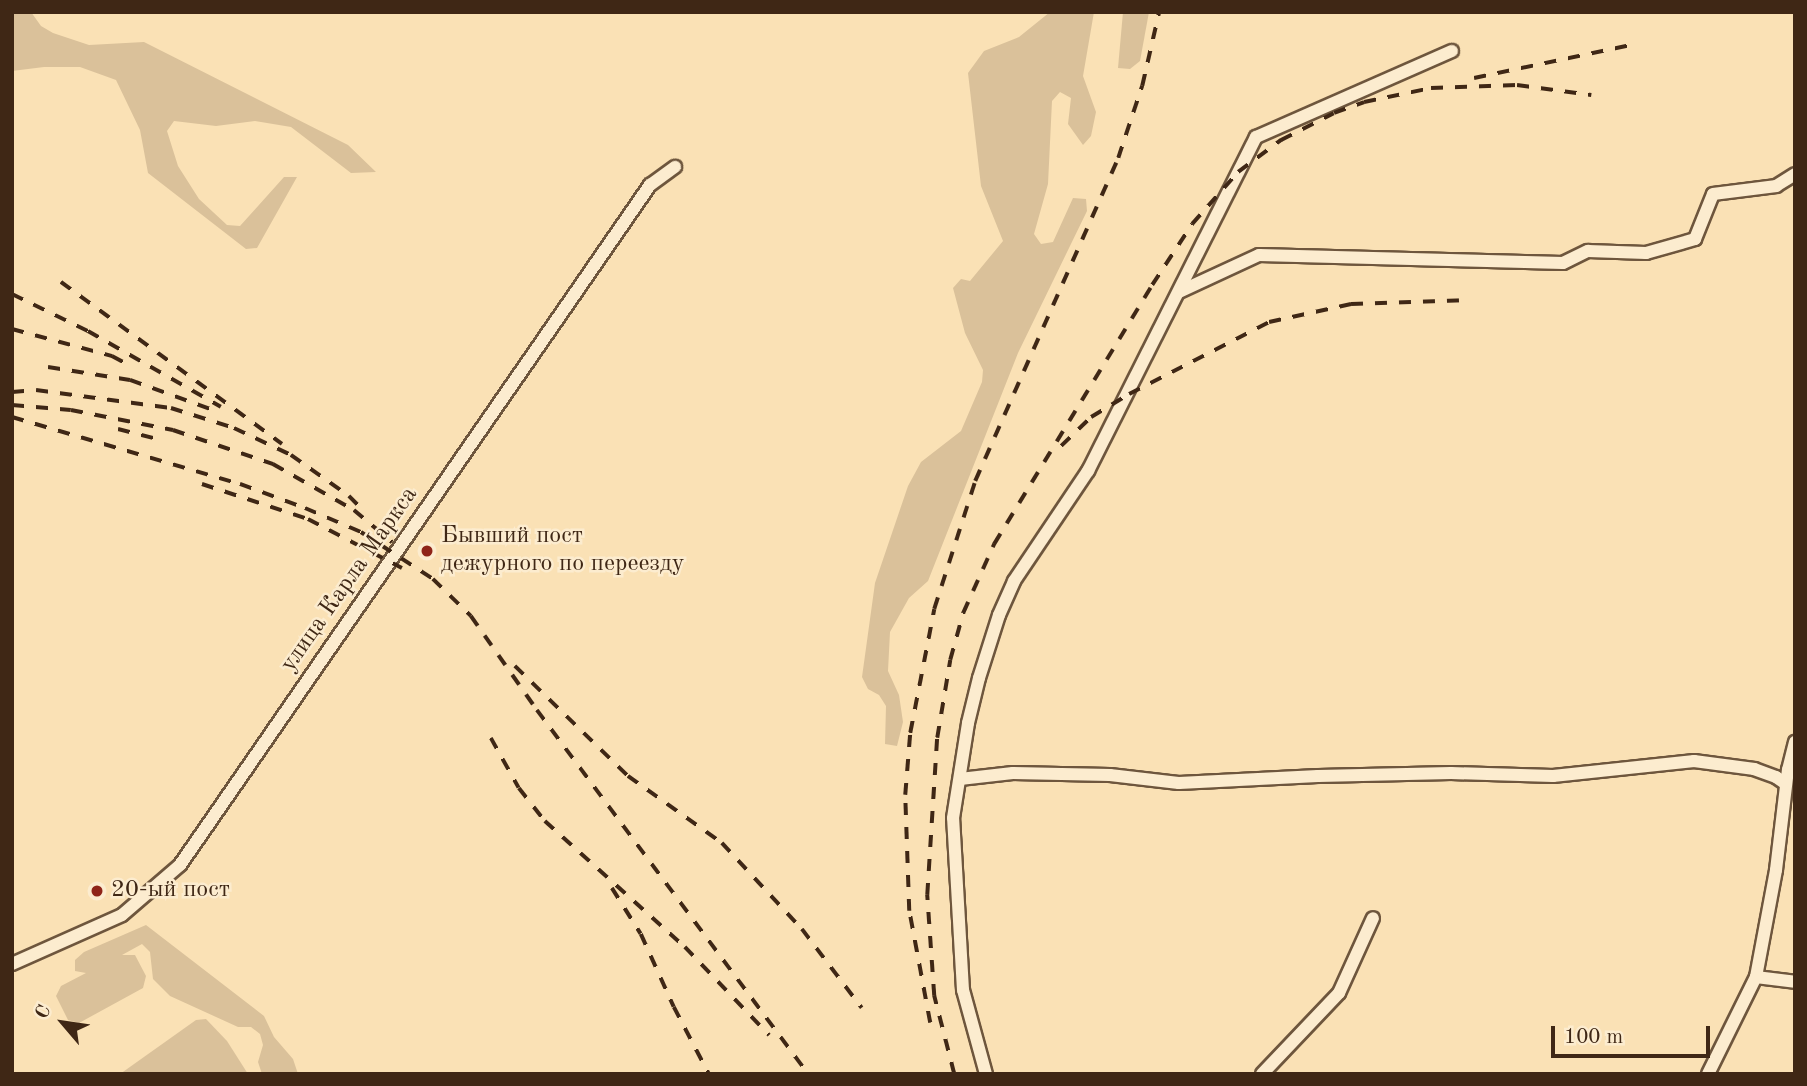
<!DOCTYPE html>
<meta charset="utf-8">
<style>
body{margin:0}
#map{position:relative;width:1807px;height:1086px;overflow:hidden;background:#fae1b5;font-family:"Old Standard TT",serif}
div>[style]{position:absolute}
.green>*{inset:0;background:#dac19a}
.roads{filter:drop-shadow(2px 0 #6e563d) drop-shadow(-2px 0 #6e563d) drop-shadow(0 2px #6e563d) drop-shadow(0 -2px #6e563d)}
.street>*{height:12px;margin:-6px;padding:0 6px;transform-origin:6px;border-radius:6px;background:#fceccf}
.rail>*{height:3.5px;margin-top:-1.75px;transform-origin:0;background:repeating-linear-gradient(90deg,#3f2715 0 12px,transparent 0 24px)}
.dots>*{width:19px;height:19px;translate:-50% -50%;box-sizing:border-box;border:4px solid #fceccf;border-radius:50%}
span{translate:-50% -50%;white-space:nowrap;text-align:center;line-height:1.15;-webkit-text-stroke:5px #fceccf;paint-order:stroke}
.poi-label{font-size:24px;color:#3f2715}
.left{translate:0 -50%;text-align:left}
.street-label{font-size:24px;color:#3f2715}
.frame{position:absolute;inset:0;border:14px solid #3f2715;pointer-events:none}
.north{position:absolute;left:28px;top:988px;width:70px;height:70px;-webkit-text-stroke:5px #fceccf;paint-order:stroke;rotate:299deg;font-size:19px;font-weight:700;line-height:28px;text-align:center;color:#3f2715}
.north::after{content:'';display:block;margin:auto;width:24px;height:32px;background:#3f2715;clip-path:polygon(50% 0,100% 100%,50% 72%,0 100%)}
.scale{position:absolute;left:1551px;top:1026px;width:159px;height:32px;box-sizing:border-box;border:4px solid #3f2715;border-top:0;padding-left:9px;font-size:21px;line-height:24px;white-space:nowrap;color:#3f2715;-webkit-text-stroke:5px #fceccf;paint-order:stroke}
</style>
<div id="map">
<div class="green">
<div style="clip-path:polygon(12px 12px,31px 12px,41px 26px,53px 33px,89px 45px,144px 42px,348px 145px,376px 172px,351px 173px,291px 127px,255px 121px,216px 126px,174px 121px,167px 131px,178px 166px,199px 199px,227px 225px,240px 226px,284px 177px,297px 177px,257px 248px,246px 249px,148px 173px,140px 130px,116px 80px,80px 67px,44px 67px,12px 71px)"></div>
<div style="clip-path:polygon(1050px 12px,1094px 12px,1083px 76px,1096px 112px,1091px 136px,1083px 145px,1068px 124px,1071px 98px,1060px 92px,1052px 101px,1048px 184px,1034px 234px,1041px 244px,1053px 242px,1073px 198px,1086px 199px,1087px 211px,1018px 353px,928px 581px,909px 598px,890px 632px,888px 671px,899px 695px,903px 722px,897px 746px,885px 744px,886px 706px,879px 695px,868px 689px,862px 677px,875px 583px,908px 486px,921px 462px,961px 431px,982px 382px,983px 370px,965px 333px,953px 288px,961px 279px,970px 281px,1003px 241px,981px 186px,968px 73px,984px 51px,1019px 37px)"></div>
<div style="clip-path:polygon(1123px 12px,1149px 12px,1140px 61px,1130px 69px,1118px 68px)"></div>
<div style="clip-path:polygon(146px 925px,264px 1016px,274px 1037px,293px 1059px,298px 1074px,262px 1074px,258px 1062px,263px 1045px,260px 1034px,251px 1027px,238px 1027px,170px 996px,153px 979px,150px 952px,142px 944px,122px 955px,135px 955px,146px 976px,143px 988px,79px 1023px,68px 1020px,56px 996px,61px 986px,86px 973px,75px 971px,75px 960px,84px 952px)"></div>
<div style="clip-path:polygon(206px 1019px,227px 1041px,248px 1074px,120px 1074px,196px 1020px)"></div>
</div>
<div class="roads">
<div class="street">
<div style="left:1181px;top:291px;width:86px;rotate:-24.8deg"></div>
<div style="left:1259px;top:255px;width:304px;rotate:1.5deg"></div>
<div style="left:1563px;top:263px;width:28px;rotate:-26deg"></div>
<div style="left:1588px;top:251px;width:58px;rotate:2deg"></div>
<div style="left:1646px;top:253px;width:51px;rotate:-15.9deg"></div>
<div style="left:1695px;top:239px;width:48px;rotate:-68.2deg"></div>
<div style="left:1713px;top:194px;width:64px;rotate:-7.2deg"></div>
<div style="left:1776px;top:186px;width:22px;rotate:-32deg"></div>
<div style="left:960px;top:779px;width:53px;rotate:-6.5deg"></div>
<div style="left:1013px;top:773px;width:97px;rotate:1.2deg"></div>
<div style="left:1110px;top:775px;width:69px;rotate:6.6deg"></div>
<div style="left:1179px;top:783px;width:139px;rotate:-2.9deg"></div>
<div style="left:1318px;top:776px;width:133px;rotate:-1.3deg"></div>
<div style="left:1451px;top:773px;width:102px;rotate:1.7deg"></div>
<div style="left:1553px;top:776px;width:142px;rotate:-6.1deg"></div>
<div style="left:1694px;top:761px;width:61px;rotate:7.6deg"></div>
<div style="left:1754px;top:769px;width:23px;rotate:20deg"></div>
<div style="left:1776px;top:777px;width:12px;rotate:35deg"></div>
<div style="left:12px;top:964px;width:120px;rotate:-24deg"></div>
<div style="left:122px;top:915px;width:77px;rotate:-40.8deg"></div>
<div style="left:180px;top:865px;width:827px;rotate:-55.35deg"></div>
<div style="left:650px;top:185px;width:31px;rotate:-36deg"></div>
<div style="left:1756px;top:977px;width:39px;rotate:7deg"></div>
<div style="left:986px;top:1074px;width:87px;rotate:-105.3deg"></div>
<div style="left:963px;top:990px;width:172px;rotate:-93.3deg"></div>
<div style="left:953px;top:818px;width:96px;rotate:-81deg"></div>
<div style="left:968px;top:723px;width:46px;rotate:-76.3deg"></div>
<div style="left:979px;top:678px;width:66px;rotate:-72.4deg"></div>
<div style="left:999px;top:615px;width:37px;rotate:-66deg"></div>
<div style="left:1014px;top:581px;width:133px;rotate:-56.1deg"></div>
<div style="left:1088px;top:471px;width:374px;rotate:-63.3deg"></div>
<div style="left:1256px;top:137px;width:214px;rotate:-23.7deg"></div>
<div style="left:1262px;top:1074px;width:112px;rotate:-46.5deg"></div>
<div style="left:1339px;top:993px;width:82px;rotate:-65.6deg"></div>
<div style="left:1708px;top:1074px;width:108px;rotate:-63.7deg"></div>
<div style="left:1756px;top:977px;width:109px;rotate:-79.4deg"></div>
<div style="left:1776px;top:870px;width:101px;rotate:-83.2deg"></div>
<div style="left:1788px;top:770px;width:29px;rotate:-76deg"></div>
</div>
</div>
<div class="rail">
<div style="left:1474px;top:78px;width:165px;rotate:-11.9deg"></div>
<div style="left:61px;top:282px;width:274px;rotate:36.2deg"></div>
<div style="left:12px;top:294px;width:85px;rotate:26deg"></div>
<div style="left:88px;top:331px;width:153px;rotate:29.7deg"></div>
<div style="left:12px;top:329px;width:104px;rotate:15.1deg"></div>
<div style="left:112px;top:356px;width:17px;rotate:28deg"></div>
<div style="left:48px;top:367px;width:83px;rotate:9deg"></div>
<div style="left:130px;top:380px;width:88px;rotate:19.9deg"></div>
<div style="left:12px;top:392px;width:24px;rotate:-5deg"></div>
<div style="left:36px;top:390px;width:136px;rotate:7.6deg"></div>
<div style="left:171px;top:408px;width:66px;rotate:17.6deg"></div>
<div style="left:234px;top:428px;width:63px;rotate:25.3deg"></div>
<div style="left:291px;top:455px;width:71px;rotate:35.3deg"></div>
<div style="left:349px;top:496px;width:16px;rotate:45deg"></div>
<div style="left:12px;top:405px;width:59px;rotate:4.8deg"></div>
<div style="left:71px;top:410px;width:104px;rotate:11.1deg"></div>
<div style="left:173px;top:430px;width:106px;rotate:18.8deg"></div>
<div style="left:273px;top:464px;width:93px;rotate:29.6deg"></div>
<div style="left:354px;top:510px;width:50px;rotate:40.1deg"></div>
<div style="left:12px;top:417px;width:238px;rotate:16.4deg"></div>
<div style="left:240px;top:484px;width:69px;rotate:20.3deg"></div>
<div style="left:305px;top:508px;width:61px;rotate:23.2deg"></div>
<div style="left:361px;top:532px;width:86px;rotate:33.1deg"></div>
<div style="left:433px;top:579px;width:53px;rotate:44.2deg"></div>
<div style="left:471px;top:616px;width:115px;rotate:54.9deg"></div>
<div style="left:537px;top:710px;width:454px;rotate:53.3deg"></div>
<div style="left:118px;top:429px;width:44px;rotate:14.3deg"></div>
<div style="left:1061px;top:446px;width:42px;rotate:-44deg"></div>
<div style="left:1091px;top:417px;width:44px;rotate:-31.2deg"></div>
<div style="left:1129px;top:394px;width:157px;rotate:-27.2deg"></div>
<div style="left:1269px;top:322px;width:84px;rotate:-12.4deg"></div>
<div style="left:1351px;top:304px;width:120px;rotate:-1.9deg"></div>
<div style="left:202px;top:484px;width:112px;rotate:18.3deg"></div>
<div style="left:308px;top:519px;width:106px;rotate:27.5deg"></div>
<div style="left:515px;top:666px;width:158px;rotate:44.2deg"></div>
<div style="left:628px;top:776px;width:115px;rotate:35.5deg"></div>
<div style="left:722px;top:843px;width:117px;rotate:47.1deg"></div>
<div style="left:802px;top:929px;width:99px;rotate:52.8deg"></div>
<div style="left:491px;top:738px;width:57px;rotate:60.8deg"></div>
<div style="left:519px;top:788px;width:42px;rotate:51.8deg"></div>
<div style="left:545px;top:821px;width:188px;rotate:42deg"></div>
<div style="left:685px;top:947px;width:122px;rotate:46.3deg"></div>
<div style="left:612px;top:888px;width:54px;rotate:57.8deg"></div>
<div style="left:641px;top:934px;width:80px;rotate:65.7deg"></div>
<div style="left:674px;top:1007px;width:76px;rotate:62.4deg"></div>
<div style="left:930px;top:1023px;width:114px;rotate:-100.6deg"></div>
<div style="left:909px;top:911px;width:116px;rotate:-92deg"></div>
<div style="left:905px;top:795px;width:62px;rotate:-85.4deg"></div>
<div style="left:910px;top:733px;width:126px;rotate:-79deg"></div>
<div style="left:934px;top:609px;width:134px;rotate:-72.2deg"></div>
<div style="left:975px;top:481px;width:353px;rotate:-66.1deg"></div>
<div style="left:1118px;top:158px;width:76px;rotate:-71.6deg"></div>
<div style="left:1142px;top:86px;width:76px;rotate:-77.1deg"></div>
<div style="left:954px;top:1074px;width:81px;rotate:-104.4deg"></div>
<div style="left:934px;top:996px;width:101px;rotate:-94deg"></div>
<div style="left:927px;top:895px;width:157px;rotate:-86.4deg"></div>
<div style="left:937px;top:738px;width:79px;rotate:-80.5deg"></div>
<div style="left:950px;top:660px;width:49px;rotate:-74.5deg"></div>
<div style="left:963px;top:613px;width:76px;rotate:-65.8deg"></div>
<div style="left:994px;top:544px;width:303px;rotate:-58.6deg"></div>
<div style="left:1152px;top:285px;width:73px;rotate:-56.7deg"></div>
<div style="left:1192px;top:224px;width:69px;rotate:-48.5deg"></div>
<div style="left:1238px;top:172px;width:54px;rotate:-36.7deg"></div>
<div style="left:1281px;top:140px;width:59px;rotate:-27deg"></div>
<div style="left:1334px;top:113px;width:32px;rotate:-20deg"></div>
<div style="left:1364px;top:102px;width:68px;rotate:-11.8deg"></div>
<div style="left:1431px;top:88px;width:86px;rotate:-2deg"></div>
<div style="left:1517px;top:85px;width:75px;rotate:7.7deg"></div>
</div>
<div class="dots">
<div style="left:427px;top:551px;background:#8f2418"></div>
<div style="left:97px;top:891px;background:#8f2418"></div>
</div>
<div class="poi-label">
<span class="left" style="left:441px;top:551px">Бывший пост<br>дежурного по переезду</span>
<span class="left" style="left:111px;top:891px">20-ый пост</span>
</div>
<div class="street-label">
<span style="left:350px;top:580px;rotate:-55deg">улица Карла Маркса</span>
</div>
<div class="frame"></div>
<div class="north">С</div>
<div class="scale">100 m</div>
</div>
